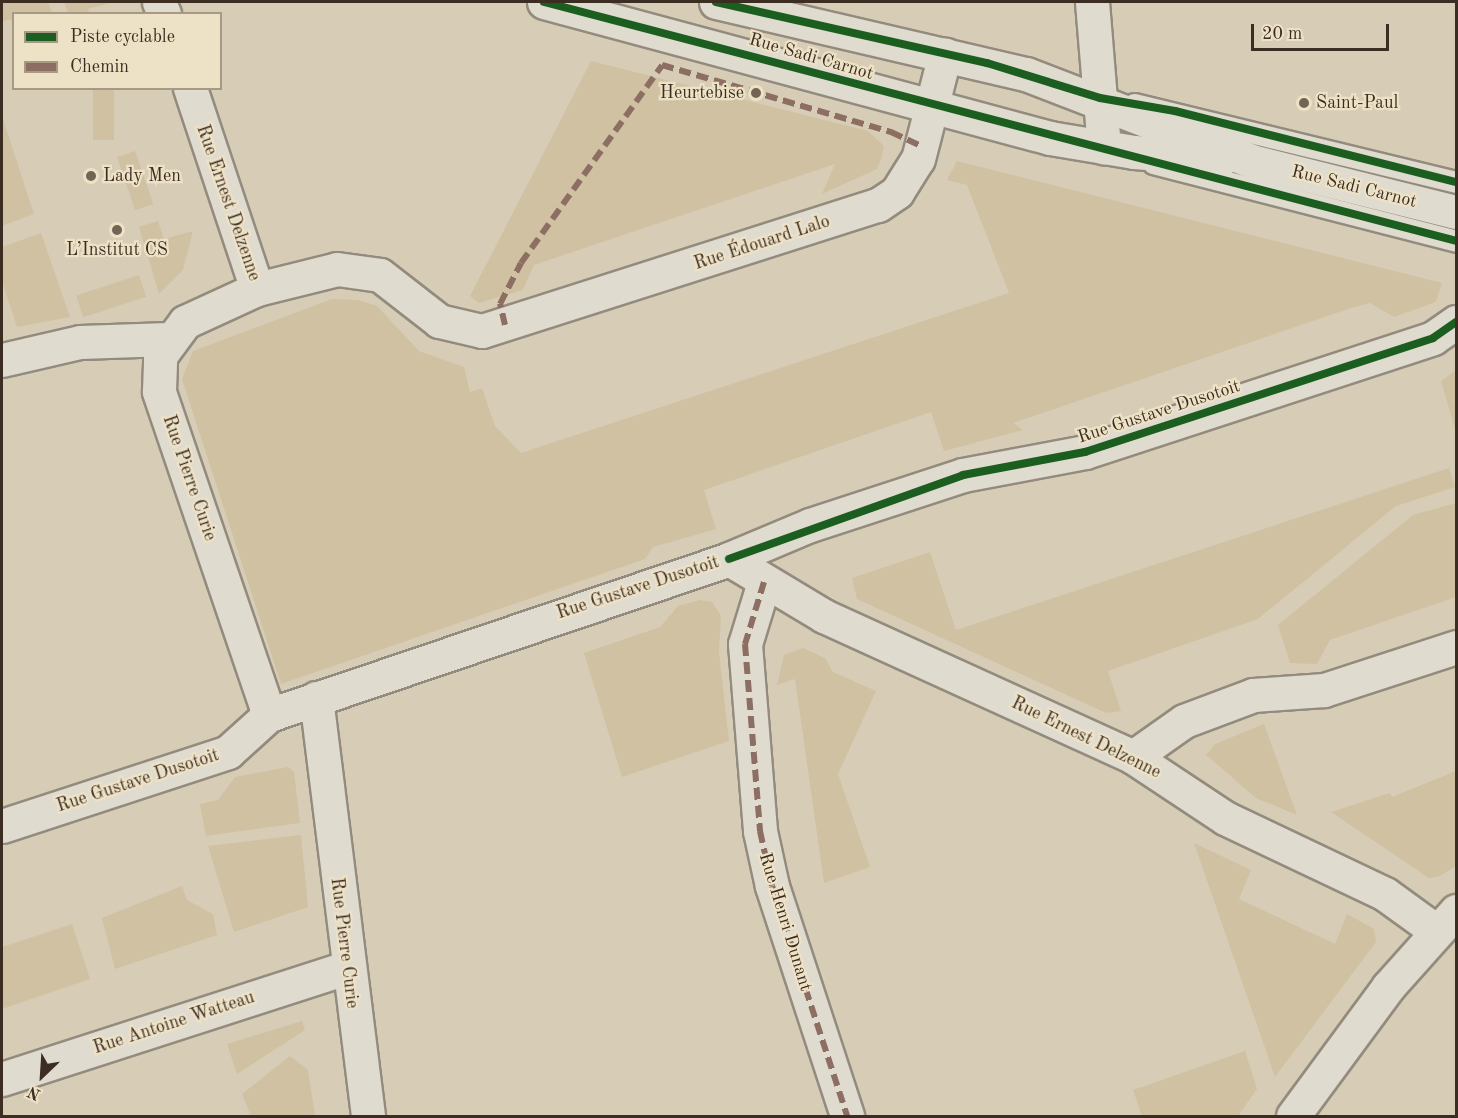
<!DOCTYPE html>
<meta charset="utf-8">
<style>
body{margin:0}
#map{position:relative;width:1458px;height:1118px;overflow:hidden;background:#d7cdb6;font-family:"Old Standard TT",serif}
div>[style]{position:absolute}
.green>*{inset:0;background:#cfc1a2;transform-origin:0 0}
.roads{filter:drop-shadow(2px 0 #938b7d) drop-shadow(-2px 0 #938b7d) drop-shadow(0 2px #938b7d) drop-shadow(0 -2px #938b7d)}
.lane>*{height:21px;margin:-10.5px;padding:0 10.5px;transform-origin:10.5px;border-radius:10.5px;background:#e0dbcf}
.street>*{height:33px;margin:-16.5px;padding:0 16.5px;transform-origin:16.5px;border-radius:16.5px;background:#e0dbcf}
.secondary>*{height:33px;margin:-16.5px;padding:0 16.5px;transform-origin:16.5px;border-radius:16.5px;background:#e0dbcf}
.quiet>*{height:6px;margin-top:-3px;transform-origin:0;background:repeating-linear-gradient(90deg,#8d6e63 0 12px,transparent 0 18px)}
.cycleway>*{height:8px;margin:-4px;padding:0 4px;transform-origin:4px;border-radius:4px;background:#1b5e20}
.dots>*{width:16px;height:16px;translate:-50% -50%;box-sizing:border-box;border:3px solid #eee2c6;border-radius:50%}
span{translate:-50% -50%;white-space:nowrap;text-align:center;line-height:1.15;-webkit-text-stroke:4.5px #eee2c6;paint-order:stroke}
.street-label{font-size:18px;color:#3c2d23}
.poi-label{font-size:18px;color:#3c2d23}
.right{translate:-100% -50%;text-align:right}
.left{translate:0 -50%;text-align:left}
.frame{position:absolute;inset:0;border:3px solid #3c2d23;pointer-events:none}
.legend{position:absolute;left:12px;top:12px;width:210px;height:78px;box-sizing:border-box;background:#eee2c6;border:2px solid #a79a85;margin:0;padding:8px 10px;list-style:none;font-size:18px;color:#3c2d23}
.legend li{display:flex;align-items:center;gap:12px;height:30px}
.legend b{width:30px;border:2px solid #a79a85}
.north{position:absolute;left:12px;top:1046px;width:60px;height:60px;-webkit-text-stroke:4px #eee2c6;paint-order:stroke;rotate:205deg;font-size:16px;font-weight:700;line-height:24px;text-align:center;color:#3c2d23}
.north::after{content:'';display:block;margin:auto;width:21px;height:27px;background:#3c2d23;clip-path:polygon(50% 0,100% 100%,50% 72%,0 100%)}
.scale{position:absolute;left:1251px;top:24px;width:138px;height:27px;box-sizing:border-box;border:3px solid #3c2d23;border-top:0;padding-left:8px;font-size:18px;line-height:21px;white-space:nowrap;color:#3c2d23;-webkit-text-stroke:4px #eee2c6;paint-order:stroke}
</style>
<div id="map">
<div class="green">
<div style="clip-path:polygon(2px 2px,48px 2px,52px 13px,14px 14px,13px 27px,11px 19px,2px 22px)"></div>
<div style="clip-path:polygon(64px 2px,114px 2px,88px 9px,90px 14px,68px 13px)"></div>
<div style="clip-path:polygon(591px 61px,868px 131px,884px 146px,882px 156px,877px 169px,822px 194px,835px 164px,534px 265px,523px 290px,479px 303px,470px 296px)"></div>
<div style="left:93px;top:89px;width:21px;height:51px"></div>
<div style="clip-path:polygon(2px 116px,34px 214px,2px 226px)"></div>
<div style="left:135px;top:151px;width:56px;height:19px;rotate:71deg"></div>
<div style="clip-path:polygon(957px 161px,1442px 283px,1436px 302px,1394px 317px,1370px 303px,1351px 308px,1013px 423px,1023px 430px,944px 451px,931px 412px,704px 490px,716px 529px,653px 547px,645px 559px,281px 684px,182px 379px,193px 351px,332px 299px,358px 300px,377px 306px,419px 351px,464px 367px,470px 392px,482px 388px,495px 426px,521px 453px,1009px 293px,967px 185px,947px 180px)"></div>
<div style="clip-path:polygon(158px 221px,164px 239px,193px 231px,183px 270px,159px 294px,139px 227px)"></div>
<div style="clip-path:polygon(41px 233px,70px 317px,17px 327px,2px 281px,2px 247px)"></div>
<div style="left:139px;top:275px;width:23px;height:66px;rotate:72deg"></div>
<div style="clip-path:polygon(1456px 370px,1456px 432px,1441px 381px)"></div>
<div style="clip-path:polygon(1449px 468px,1455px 487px,1396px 506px,1258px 619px,1108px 671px,1121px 711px,1106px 713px,857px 599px,852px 578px,930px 552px,956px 630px)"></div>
<div style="clip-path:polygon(1456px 503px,1456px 597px,1330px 640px,1317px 664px,1290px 663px,1278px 625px,1413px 515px)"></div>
<div style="clip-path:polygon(700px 600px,712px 602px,721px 616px,719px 652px,729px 741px,622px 777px,584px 653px,660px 627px,678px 606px)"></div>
<div style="clip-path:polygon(803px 648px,825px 658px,833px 672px,876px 691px,838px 774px,870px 867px,824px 883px,795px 679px,777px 685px,784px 655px)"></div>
<div style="clip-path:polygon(1264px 724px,1297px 815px,1256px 798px,1206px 755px,1215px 744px)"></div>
<div style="clip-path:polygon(288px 767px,294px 772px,300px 823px,206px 836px,200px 804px,218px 800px,235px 777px)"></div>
<div style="clip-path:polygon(1456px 771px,1456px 866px,1440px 876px,1429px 878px,1331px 812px,1390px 793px,1392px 797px)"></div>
<div style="clip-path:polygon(301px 835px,308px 907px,234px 932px,208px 846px)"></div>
<div style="clip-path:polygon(1194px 843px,1251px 870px,1239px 899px,1335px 944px,1347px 914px,1374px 929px,1376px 942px,1275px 1077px)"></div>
<div style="clip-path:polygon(182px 886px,187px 900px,213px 914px,217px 935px,115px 969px,102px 918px)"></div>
<div style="clip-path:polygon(72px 924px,90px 979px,2px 1009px,2px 947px)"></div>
<div style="clip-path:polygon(302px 1021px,305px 1030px,237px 1074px,227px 1044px)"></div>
<div style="clip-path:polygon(1245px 1051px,1257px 1089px,1238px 1116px,1142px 1116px,1133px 1090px)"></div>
<div style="clip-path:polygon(290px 1056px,308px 1070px,315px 1116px,251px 1116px,242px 1094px)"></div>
</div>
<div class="roads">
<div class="lane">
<div style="left:1134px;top:104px;width:331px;rotate:13.6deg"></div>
<div style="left:1153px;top:163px;width:313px;rotate:14.4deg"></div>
</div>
<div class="street">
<div style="left:159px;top:2px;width:13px;rotate:67deg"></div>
<div style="left:1092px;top:2px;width:146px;rotate:85.3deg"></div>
<div style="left:190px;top:88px;width:212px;rotate:71.6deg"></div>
<div style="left:2px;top:360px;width:80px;rotate:-13deg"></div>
<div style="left:80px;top:342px;width:88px;rotate:-2deg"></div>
<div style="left:729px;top:559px;width:111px;rotate:31deg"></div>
<div style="left:824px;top:616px;width:340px;rotate:24.5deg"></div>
<div style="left:1133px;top:757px;width:110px;rotate:33.5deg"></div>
<div style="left:1225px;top:818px;width:177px;rotate:25.4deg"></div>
<div style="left:1385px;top:894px;width:62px;rotate:35.8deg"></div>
<div style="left:764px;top:582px;width:65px;rotate:107deg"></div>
<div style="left:745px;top:644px;width:188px;rotate:85.4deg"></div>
<div style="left:760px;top:831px;width:56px;rotate:77.7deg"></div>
<div style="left:772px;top:886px;width:242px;rotate:71.9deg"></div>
<div style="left:316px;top:698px;width:421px;rotate:82.9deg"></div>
<div style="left:269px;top:715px;width:342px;rotate:-108.8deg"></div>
<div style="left:159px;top:391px;width:35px;rotate:-88deg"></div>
<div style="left:160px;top:356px;width:42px;rotate:-53.7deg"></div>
<div style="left:185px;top:322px;width:79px;rotate:-24.6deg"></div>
<div style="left:257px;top:289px;width:82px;rotate:-14deg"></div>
<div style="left:337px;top:269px;width:43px;rotate:7.9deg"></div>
<div style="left:380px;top:275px;width:75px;rotate:37.9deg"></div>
<div style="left:439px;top:321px;width:44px;rotate:13.1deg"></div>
<div style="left:482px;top:331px;width:416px;rotate:-17.7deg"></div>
<div style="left:878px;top:205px;width:23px;rotate:-34deg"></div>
<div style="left:897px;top:192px;width:39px;rotate:-58deg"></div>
<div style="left:918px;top:159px;width:108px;rotate:-75.6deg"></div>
<div style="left:1133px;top:757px;width:62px;rotate:-35.2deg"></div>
<div style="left:1184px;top:721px;width:74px;rotate:-20.6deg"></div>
<div style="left:1253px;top:695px;width:71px;rotate:-4deg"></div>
<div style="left:1324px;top:690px;width:139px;rotate:-18deg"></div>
<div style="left:2px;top:826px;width:238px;rotate:-18.1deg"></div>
<div style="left:228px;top:752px;width:55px;rotate:-42.1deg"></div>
<div style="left:269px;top:715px;width:486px;rotate:-18.7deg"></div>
<div style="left:729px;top:559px;width:88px;rotate:-22.8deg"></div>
<div style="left:810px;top:525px;width:161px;rotate:-18.1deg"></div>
<div style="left:963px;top:475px;width:124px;rotate:-10.7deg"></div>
<div style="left:1085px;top:452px;width:366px;rotate:-18.1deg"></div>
<div style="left:1433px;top:338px;width:28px;rotate:-35deg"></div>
<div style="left:2px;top:1079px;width:361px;rotate:-17.9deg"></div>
<div style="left:1293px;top:1116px;width:160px;rotate:-53.6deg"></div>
<div style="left:1388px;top:987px;width:102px;rotate:-48.2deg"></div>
</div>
<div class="secondary">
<div style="left:544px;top:2px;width:524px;rotate:15.04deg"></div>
<div style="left:1050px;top:138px;width:85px;rotate:9.5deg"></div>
<div style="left:1134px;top:152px;width:88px;rotate:4.5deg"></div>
<div style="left:716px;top:2px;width:318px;rotate:13.1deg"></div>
<div style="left:1026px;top:74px;width:241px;rotate:21.1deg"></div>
<div style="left:1251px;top:161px;width:211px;rotate:14deg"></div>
</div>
</div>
<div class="quiet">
<div style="left:505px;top:325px;width:22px;rotate:-103deg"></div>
<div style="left:500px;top:304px;width:46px;rotate:-62.9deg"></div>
<div style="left:521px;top:263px;width:243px;rotate:-54.5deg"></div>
<div style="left:662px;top:65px;width:239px;rotate:16.3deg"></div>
<div style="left:891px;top:132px;width:35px;rotate:25deg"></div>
<div style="left:764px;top:582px;width:65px;rotate:107deg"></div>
<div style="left:745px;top:644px;width:188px;rotate:85.4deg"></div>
<div style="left:760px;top:831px;width:56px;rotate:77.7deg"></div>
<div style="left:772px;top:886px;width:242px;rotate:71.9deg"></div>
</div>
<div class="cycleway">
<div style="left:544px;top:2px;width:943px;rotate:14.68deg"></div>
<div style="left:716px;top:2px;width:278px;rotate:12.7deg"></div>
<div style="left:987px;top:63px;width:118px;rotate:17.2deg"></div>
<div style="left:1100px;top:98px;width:76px;rotate:9.8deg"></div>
<div style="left:1175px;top:111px;width:290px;rotate:14.2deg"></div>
<div style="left:729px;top:559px;width:249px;rotate:-19.7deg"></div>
<div style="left:963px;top:475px;width:124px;rotate:-10.7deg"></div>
<div style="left:1085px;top:452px;width:366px;rotate:-18.1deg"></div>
<div style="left:1433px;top:338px;width:28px;rotate:-35deg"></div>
</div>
<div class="dots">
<div style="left:756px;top:93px;background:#726556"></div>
<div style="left:1304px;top:103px;background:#726556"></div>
<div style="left:91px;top:176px;background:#726556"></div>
<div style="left:117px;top:230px;background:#726556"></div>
</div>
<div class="street-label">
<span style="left:811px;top:57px;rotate:16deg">Rue Sadi Carnot</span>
<span style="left:1354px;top:187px;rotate:14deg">Rue Sadi Carnot</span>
<span style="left:228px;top:203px;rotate:71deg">Rue Ernest Delzenne</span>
<span style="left:762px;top:243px;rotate:-18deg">Rue Édouard Lalo</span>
<span style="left:1159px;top:412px;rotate:-18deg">Rue Gustave Dusotoit</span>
<span style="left:189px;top:478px;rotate:71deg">Rue Pierre Curie</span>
<span style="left:638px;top:588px;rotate:-18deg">Rue Gustave Dusotoit</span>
<span style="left:1086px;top:738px;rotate:26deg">Rue Ernest Delzenne</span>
<span style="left:138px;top:781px;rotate:-18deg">Rue Gustave Dusotoit</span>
<span style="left:785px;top:922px;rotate:73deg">Rue Henri Dunant</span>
<span style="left:344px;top:943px;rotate:83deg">Rue Pierre Curie</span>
<span style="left:174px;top:1023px;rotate:-18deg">Rue Antoine Watteau</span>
</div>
<div class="poi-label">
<span class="right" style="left:744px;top:93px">Heurtebise</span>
<span class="left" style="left:1316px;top:103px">Saint-Paul</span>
<span class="left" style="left:103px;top:176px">Lady Men</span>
<span style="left:117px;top:250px">L’Institut CS</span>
</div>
<div class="frame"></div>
<ul class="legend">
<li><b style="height:8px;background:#1b5e20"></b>Piste cyclable</li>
<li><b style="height:8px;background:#8d6e63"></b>Chemin</li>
</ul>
<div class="north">N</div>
<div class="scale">20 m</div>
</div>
